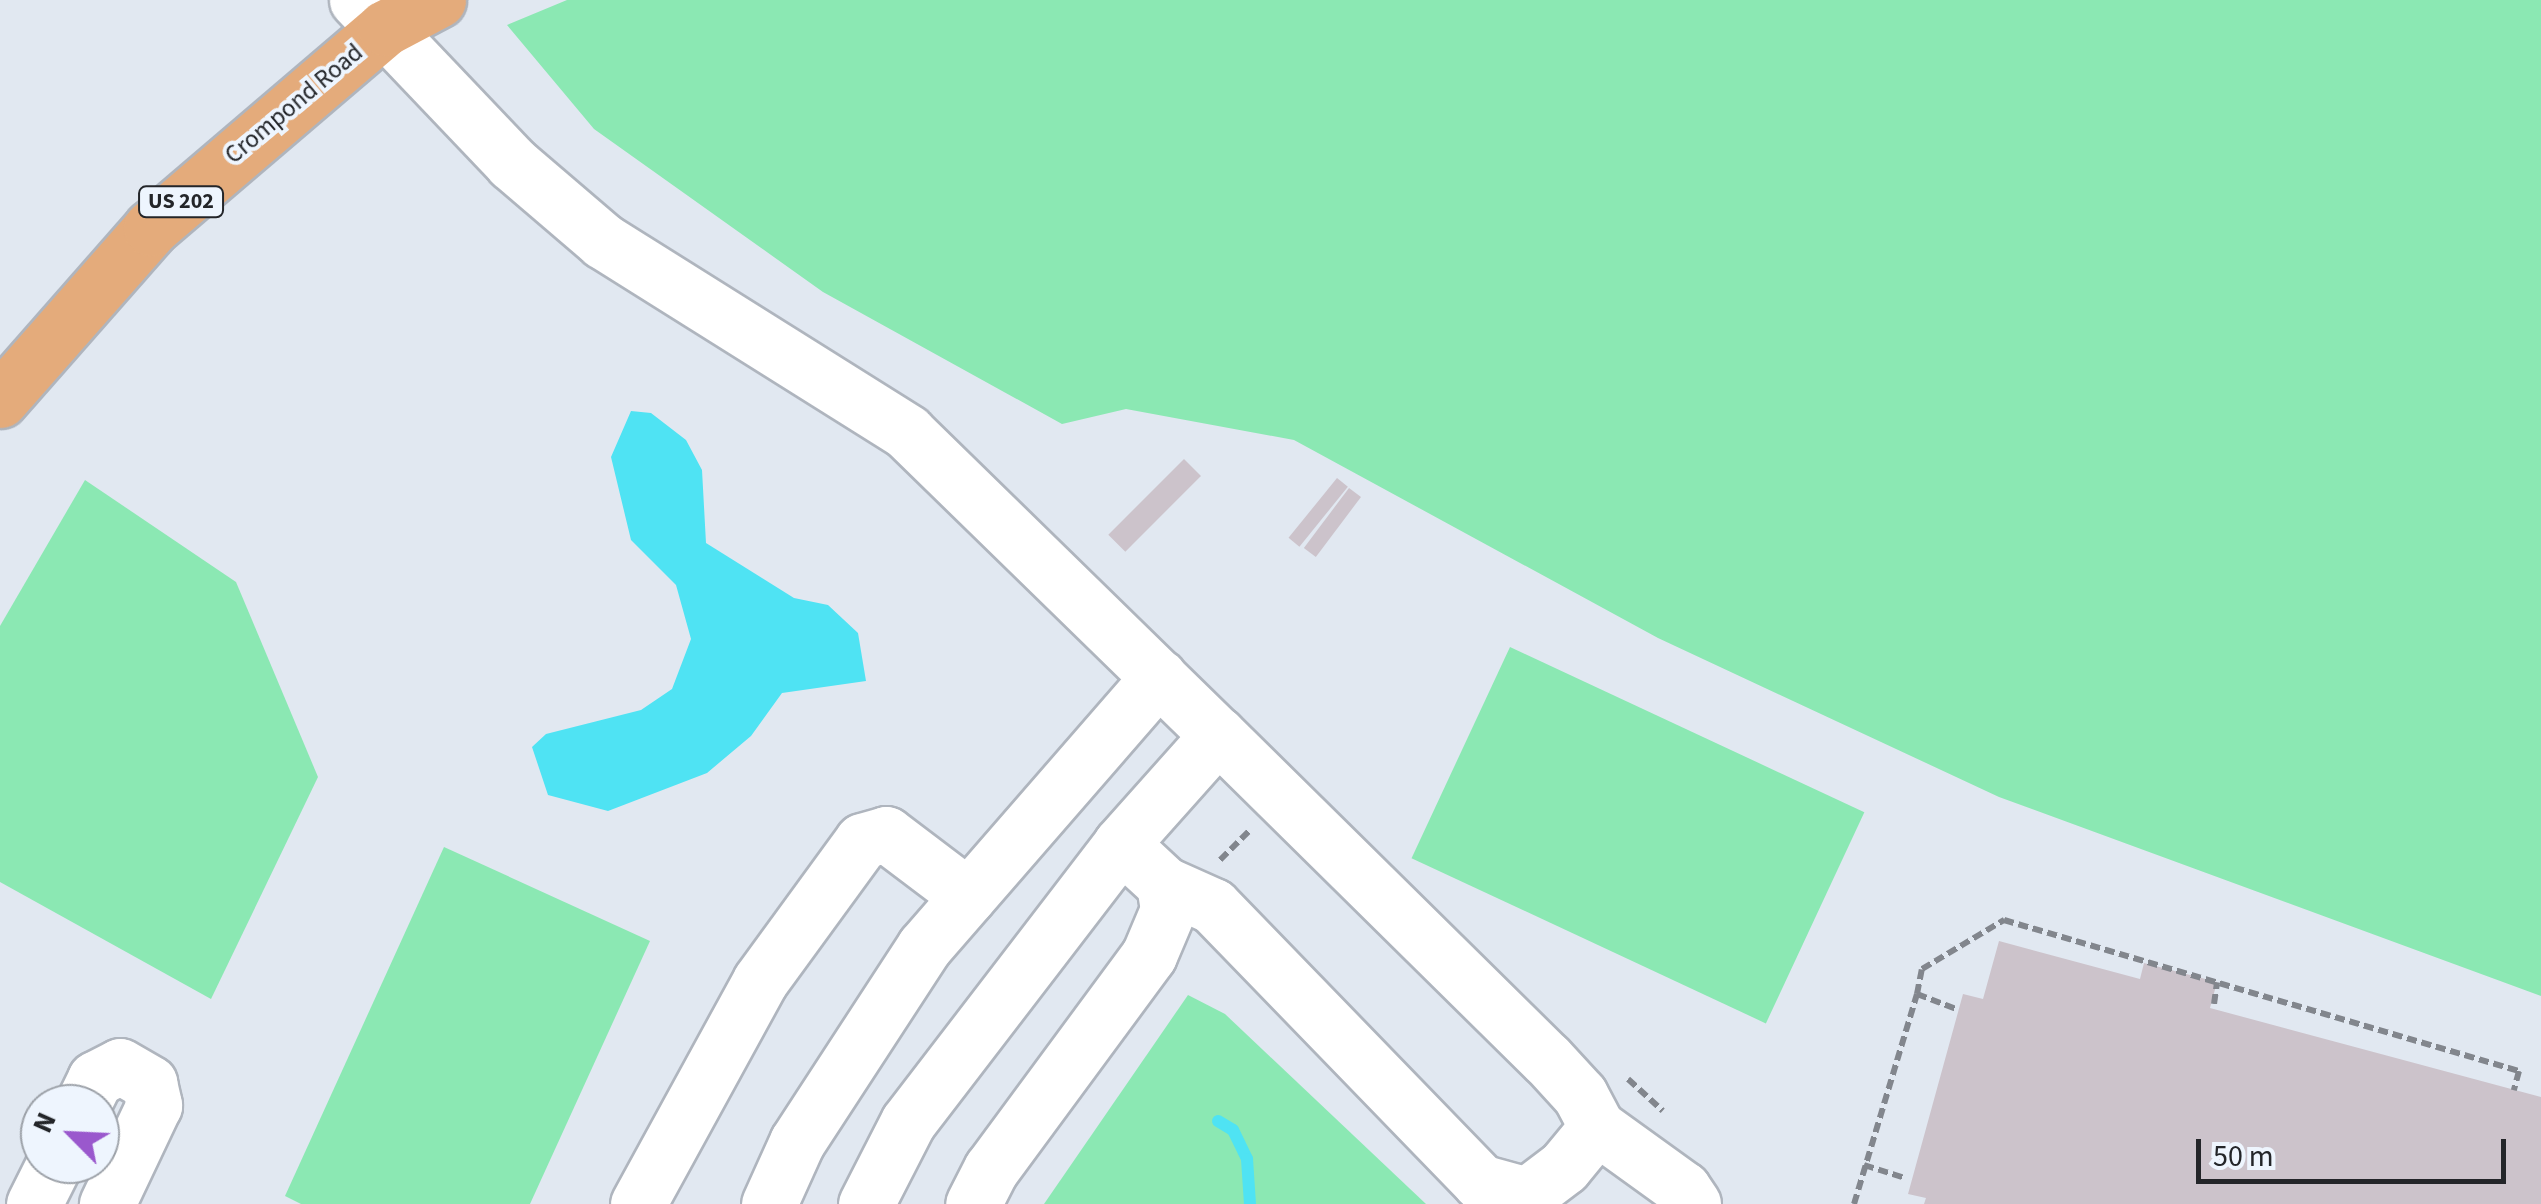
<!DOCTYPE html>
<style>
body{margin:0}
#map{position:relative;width:2541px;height:1204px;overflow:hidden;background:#e1e8f1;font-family:"Source Sans 3",sans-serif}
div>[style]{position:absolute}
.green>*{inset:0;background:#8be8b3;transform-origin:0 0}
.water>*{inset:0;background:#4fe3f3}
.stream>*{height:12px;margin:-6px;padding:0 6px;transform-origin:6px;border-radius:6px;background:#4fe3f3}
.building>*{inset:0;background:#ccc3cb;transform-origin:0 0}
.path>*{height:6px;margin-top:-3px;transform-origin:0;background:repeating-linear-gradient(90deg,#82868d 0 10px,transparent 0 15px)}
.roads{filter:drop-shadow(2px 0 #afb5be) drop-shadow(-2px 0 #afb5be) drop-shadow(0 2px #afb5be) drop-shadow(0 -2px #afb5be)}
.minor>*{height:55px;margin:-27.5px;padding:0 27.5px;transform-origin:27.5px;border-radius:27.5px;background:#fff}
.highway>*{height:55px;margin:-27.5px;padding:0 27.5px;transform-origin:27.5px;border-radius:27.5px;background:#e4ab7b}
span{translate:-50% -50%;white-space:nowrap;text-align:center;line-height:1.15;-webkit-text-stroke:8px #eef5fe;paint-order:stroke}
.shield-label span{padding:2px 8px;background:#eef5fe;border:2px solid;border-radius:8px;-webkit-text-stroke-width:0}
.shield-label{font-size:22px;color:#232529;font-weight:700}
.street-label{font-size:25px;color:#232529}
.north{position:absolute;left:20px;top:1084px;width:100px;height:100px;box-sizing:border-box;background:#eef5fe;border:2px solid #9da2a9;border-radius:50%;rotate:294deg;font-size:28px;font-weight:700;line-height:40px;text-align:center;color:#232529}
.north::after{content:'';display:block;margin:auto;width:35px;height:45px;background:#9a58cd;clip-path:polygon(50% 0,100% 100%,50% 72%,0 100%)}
.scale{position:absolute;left:2196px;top:1139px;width:310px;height:45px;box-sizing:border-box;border:5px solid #232529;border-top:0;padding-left:12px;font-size:30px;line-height:35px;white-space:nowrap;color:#232529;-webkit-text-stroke:8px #eef5fe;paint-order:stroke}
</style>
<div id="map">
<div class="green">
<div style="clip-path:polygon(567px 0,2541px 0,2541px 996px,1999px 797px,1658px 638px,1294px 440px,1126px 409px,1062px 424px,823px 292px,594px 129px,507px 25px)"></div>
<div style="clip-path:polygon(85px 480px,236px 582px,318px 777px,211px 999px,0 882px,0 626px)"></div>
<div style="left:1510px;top:647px;width:391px;height:233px;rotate:25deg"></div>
<div style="clip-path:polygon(444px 847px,650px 941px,530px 1204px,301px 1204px,285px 1196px)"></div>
<div style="clip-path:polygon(1188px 995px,1225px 1014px,1426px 1204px,1044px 1204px)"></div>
</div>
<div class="water">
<div style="clip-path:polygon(631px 411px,651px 413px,686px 440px,702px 470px,706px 543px,794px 598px,828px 605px,858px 633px,866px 681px,782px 693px,751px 736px,707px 773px,608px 811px,548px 795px,532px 747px,546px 734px,641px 710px,672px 689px,691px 639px,676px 585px,631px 540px,611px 457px)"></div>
</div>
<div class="stream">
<div style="left:1218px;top:1121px;width:17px;rotate:31deg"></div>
<div style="left:1233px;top:1130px;width:32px;rotate:64deg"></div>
<div style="left:1247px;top:1159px;width:45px;rotate:86.2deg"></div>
</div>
<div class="building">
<div style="left:1184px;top:459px;width:24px;height:107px;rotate:45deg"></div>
<div style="left:1337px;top:478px;width:14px;height:77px;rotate:39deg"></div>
<div style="left:1349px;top:488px;width:15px;height:75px;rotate:37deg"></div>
<div style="clip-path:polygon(1999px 941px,2140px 979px,2144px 963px,2217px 982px,2210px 1008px,2541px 1097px,2541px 1204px,1924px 1204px,1926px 1198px,1908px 1194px,1963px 994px,1983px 999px)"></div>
</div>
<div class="path">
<div style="left:1220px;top:860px;width:42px;rotate:-45deg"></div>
<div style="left:1917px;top:994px;width:25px;rotate:-79deg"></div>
<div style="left:1922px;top:969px;width:96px;rotate:-30.9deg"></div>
<div style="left:2004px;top:920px;width:537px;rotate:16.34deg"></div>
<div style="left:2519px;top:1071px;width:20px;rotate:105deg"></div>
<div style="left:2214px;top:1004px;width:22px;rotate:-82deg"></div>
<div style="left:1628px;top:1079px;width:47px;rotate:42.4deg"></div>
<div style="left:1864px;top:1165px;width:43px;rotate:17.6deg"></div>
<div style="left:1854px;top:1204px;width:219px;rotate:-73.3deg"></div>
<div style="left:1917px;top:994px;width:42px;rotate:21deg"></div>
</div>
<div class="roads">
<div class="minor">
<div style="left:357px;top:0;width:225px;rotate:46.4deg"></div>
<div style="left:512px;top:163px;width:120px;rotate:40.6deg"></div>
<div style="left:603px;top:241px;width:359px;rotate:32.1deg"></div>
<div style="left:907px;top:432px;width:434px;rotate:44.3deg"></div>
<div style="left:1218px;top:735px;width:146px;rotate:131.7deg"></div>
<div style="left:1218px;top:735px;width:462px;rotate:44.6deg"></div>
<div style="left:1547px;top:1059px;width:49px;rotate:47.5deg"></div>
<div style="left:1580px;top:1095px;width:36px;rotate:62deg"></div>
<div style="left:1597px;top:1127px;width:106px;rotate:35.8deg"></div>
<div style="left:1683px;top:1189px;width:18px;rotate:56deg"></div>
<div style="left:1164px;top:884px;width:54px;rotate:24.2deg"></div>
<div style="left:1213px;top:906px;width:384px;rotate:45.9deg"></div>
<div style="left:1480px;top:1182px;width:49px;rotate:15.5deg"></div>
<div style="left:1527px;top:1195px;width:46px;rotate:-37.1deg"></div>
<div style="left:1564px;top:1167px;width:52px;rotate:-50.5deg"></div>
<div style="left:83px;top:1104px;width:28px;rotate:-64deg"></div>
<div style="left:95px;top:1079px;width:28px;rotate:-27deg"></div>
<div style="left:120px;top:1066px;width:34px;rotate:30deg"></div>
<div style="left:149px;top:1083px;width:23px;rotate:77deg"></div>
<div style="left:154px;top:1105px;width:110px;rotate:115.4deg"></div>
<div style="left:34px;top:1204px;width:45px;rotate:-63.4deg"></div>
<div style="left:638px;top:1204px;width:254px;rotate:-61.3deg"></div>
<div style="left:760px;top:981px;width:173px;rotate:-53.9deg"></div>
<div style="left:862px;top:841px;width:25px;rotate:-16deg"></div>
<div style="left:886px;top:834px;width:103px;rotate:37.1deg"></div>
<div style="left:769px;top:1204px;width:68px;rotate:-65.7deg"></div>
<div style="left:797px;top:1142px;width:233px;rotate:-56.9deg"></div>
<div style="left:924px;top:947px;width:358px;rotate:-49deg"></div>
<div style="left:866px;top:1204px;width:92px;rotate:-62.9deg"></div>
<div style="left:908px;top:1122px;width:350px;rotate:-52.5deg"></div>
<div style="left:1121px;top:844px;width:59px;rotate:42.9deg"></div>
<div style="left:1164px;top:884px;width:26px;rotate:81deg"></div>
<div style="left:1168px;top:910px;width:49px;rotate:112.9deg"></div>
<div style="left:1149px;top:955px;width:266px;rotate:126.4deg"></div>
<div style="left:991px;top:1169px;width:39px;rotate:117deg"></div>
</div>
<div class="highway">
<div style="left:0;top:400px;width:229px;rotate:-48.7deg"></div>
<div style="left:151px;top:228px;width:308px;rotate:-40.5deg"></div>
<div style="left:385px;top:28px;width:60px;rotate:-27.8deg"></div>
</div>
</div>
<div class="shield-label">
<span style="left:181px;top:202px">US 202</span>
</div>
<div class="street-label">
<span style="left:294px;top:104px;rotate:-40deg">Crompond Road</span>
</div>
<div class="north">N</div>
<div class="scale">50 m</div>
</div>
